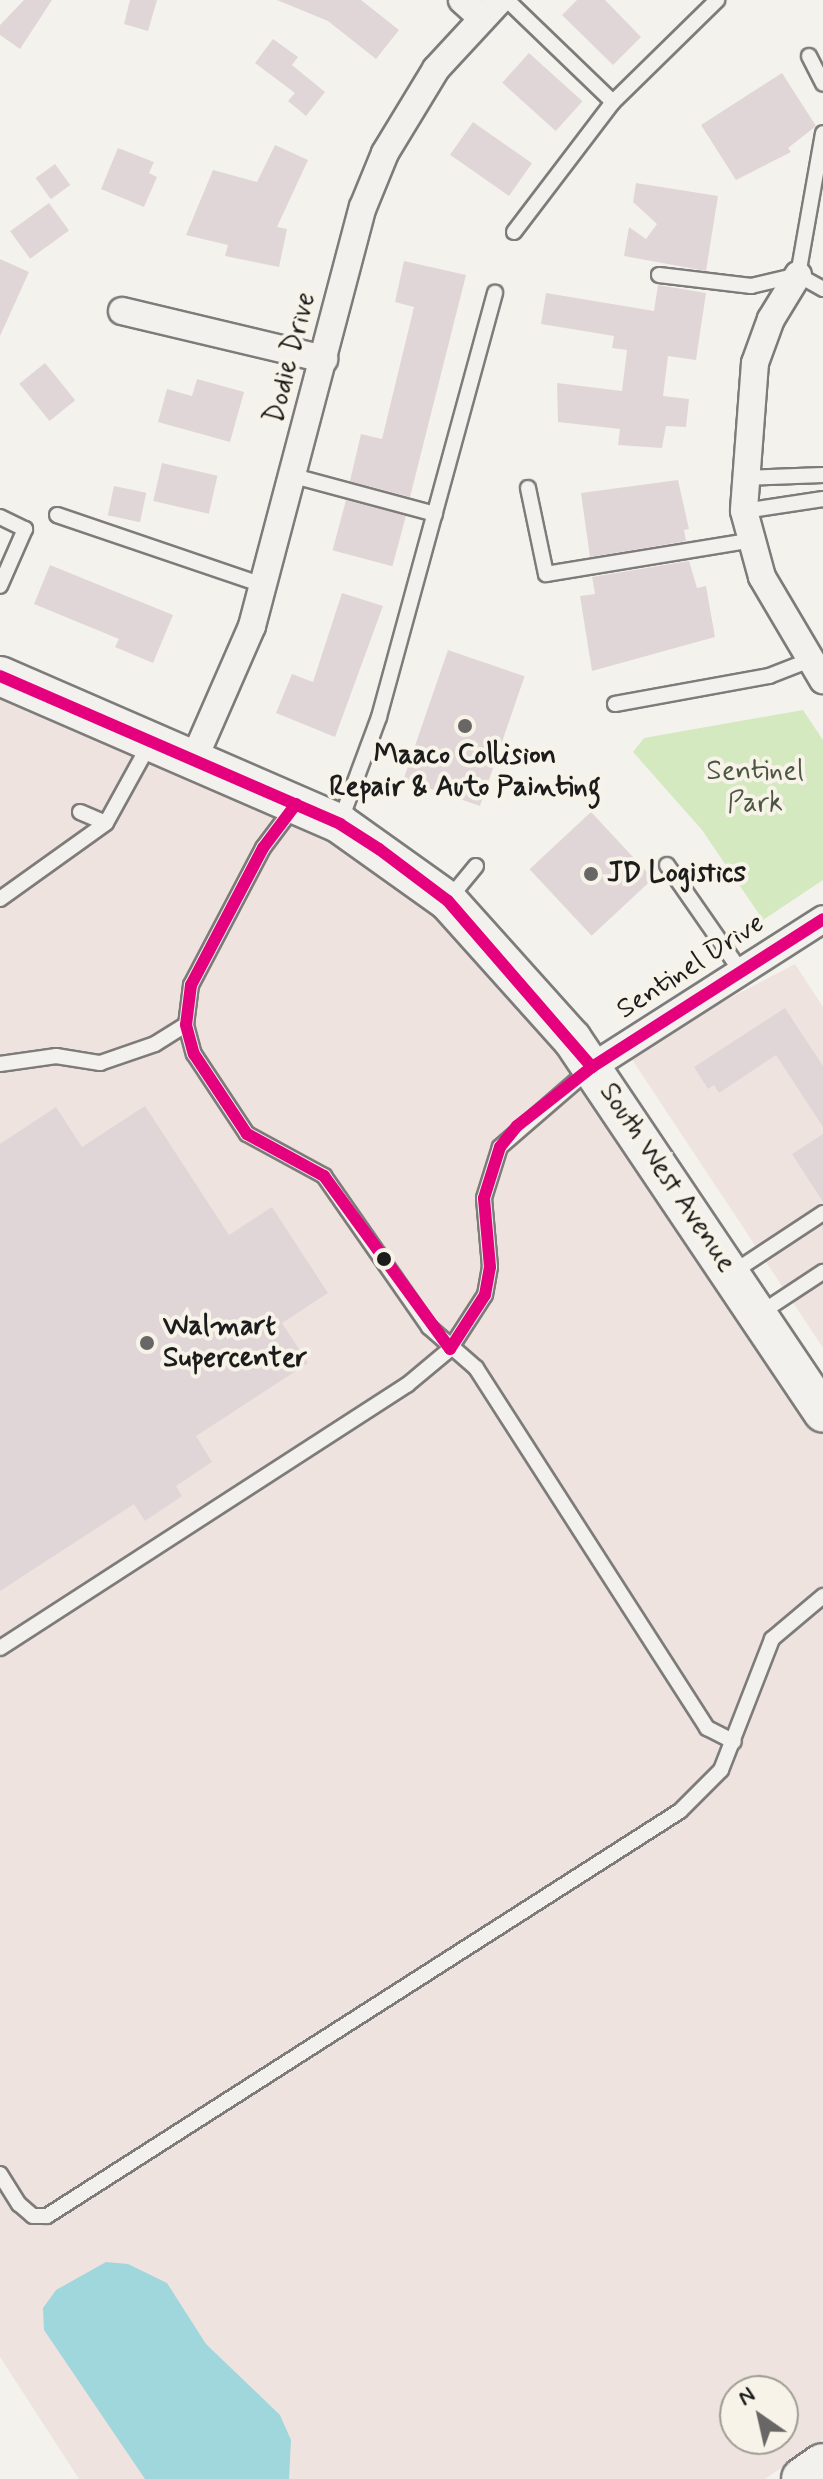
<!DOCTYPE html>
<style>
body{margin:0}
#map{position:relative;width:823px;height:2479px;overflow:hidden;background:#f4f2ec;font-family:Mynerve,sans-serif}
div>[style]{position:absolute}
.built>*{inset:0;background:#efe3df}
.green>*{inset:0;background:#d5e9c1}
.water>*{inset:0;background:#9fd7dc}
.building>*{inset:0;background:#e1d6d7;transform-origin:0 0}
.roads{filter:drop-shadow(2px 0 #7d7c7a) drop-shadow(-2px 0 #7d7c7a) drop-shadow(0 2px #7d7c7a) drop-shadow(0 -2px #7d7c7a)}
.lane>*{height:14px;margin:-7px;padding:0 7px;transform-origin:7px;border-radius:7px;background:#f2f1ed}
.street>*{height:26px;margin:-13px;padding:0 13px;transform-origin:13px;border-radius:13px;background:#f2f1ed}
.secondary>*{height:38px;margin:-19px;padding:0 19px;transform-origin:19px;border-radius:19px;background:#f2f1ed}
.primary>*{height:42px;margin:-21px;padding:0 21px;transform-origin:21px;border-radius:21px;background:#f2f1ed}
.bus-1>*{height:12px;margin:-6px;padding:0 6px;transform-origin:6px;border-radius:6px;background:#e5007d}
.dots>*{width:22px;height:22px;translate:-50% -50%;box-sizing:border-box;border:4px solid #f7f3e8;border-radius:50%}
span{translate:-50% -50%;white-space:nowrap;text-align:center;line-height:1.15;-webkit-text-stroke:8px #f7f3e8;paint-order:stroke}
.street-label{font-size:28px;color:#1c1c1c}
.poi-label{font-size:28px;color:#1c1c1c;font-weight:700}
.left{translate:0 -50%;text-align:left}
.park-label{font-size:28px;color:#4c5743}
.north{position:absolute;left:719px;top:2375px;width:80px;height:80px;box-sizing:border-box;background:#f7f3e8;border:2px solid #9f9d96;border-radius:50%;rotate:326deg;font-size:22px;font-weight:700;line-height:32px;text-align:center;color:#1c1c1c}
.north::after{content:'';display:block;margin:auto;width:28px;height:36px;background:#686765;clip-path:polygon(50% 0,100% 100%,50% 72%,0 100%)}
</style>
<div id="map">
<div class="built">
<div style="clip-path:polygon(evenodd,0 679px,340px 826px,498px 954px,823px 1417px,823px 2439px,765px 2479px,79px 2479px,0 2357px,0 679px,735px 2391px,783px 2391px,783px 2439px,735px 2439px,735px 2391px)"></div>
<div style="clip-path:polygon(795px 964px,823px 1007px,823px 1348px,627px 1052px)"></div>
</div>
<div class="green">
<div style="clip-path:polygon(803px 710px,823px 740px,823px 880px,763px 920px,702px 830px,633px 752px,644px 738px)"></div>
</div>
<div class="water">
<div style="clip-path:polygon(106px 2262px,128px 2264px,167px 2283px,206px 2344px,280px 2415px,291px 2440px,289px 2479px,145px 2479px,44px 2330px,43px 2308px,56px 2290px)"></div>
</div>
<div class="building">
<div style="clip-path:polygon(24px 0,52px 0,20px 49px,0 35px,0 25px)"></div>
<div style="clip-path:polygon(130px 0,157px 0,148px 31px,124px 24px)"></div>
<div style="clip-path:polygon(277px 0,361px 0,399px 30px,376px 59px,328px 21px)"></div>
<div style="clip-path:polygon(577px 0,605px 0,641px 37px,613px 65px,562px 15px)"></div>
<div style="clip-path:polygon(273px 39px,298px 57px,292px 65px,325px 92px,306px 116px,288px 101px,295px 93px,255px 63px)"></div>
<div style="left:529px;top:53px;width:72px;height:40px;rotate:42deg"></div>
<div style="clip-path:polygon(782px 73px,816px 126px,788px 148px,791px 152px,736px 180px,701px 125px)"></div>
<div style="left:473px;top:122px;width:72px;height:40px;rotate:35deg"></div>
<div style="clip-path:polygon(275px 145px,308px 160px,277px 227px,287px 229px,279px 267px,225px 256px,228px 245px,186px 235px,213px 170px,257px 182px)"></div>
<div style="clip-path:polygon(118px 148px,154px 162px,149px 173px,157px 177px,144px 207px,101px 189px)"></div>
<div style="left:55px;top:164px;width:26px;height:24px;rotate:54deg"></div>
<div style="clip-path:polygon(636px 183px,718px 196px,706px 271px,624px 256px,629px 227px,646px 239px,657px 224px,633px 202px)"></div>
<div style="left:49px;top:203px;width:34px;height:48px;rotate:54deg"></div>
<div style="clip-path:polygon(0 259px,29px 272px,0 336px)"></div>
<div style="clip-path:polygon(404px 261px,466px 275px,410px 497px,350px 481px,361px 434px,382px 439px,414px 307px,395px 302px)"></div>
<div style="clip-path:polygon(658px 285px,706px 293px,696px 360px,668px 356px,663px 396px,689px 399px,686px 427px,666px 426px,662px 448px,618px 445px,620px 429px,558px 422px,557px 383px,622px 391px,627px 350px,612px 348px,614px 336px,541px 324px,546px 293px,654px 311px)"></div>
<div style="left:45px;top:363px;width:48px;height:33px;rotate:51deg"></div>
<div style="clip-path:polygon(197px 379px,244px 392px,230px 442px,158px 422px,167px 389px,192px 396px)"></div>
<div style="left:162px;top:463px;width:57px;height:39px;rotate:13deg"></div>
<div style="clip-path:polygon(678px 480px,689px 529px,684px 530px,686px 541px,590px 557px,581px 493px)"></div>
<div style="left:114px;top:486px;width:33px;height:30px;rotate:12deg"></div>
<div style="left:346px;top:500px;width:62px;height:52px;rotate:15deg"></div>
<div style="clip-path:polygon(689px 561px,697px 588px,706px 586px,715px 637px,592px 671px,580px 596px,595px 594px,592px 577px)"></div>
<div style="clip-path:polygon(50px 565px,173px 615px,153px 663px,115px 647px,119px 639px,34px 604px)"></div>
<div style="clip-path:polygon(342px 593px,383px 606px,335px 737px,276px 713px,292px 674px,313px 682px)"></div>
<div style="left:448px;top:650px;width:81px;height:137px;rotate:19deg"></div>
<div style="left:591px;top:812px;width:91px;height:84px;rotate:47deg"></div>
<div style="clip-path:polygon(785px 1008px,823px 1066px,823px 1127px,776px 1055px,719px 1093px,714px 1085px,708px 1089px,694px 1067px)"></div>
<div style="clip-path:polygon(145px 1106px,229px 1235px,272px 1207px,328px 1293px,282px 1323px,308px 1363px,196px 1436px,212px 1462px,176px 1486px,182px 1496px,145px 1521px,134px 1504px,0 1591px,0 1144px,56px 1107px,82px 1147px)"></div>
<div style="clip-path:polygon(823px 1134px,823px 1202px,792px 1154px)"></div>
</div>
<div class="roads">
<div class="lane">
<div style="left:507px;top:0;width:147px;rotate:43.9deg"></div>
<div style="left:809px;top:56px;width:31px;rotate:63deg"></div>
<div style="left:514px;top:232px;width:163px;rotate:-52.7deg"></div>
<div style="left:613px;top:102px;width:146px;rotate:-44.4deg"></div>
<div style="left:659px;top:275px;width:93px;rotate:6.8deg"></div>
<div style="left:751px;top:286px;width:48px;rotate:-13.2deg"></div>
<div style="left:798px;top:275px;width:29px;rotate:29deg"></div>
<div style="left:798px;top:275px;width:144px;rotate:-80deg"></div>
<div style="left:294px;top:476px;width:146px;rotate:15.1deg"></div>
<div style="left:743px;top:478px;width:80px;rotate:-2.1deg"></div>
<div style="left:528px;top:488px;width:88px;rotate:78.2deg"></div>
<div style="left:546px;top:574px;width:205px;rotate:-9.3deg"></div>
<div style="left:744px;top:511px;width:80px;rotate:-8.6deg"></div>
<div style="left:57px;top:515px;width:220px;rotate:18.8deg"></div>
<div style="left:0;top:517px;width:28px;rotate:26deg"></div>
<div style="left:25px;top:529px;width:62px;rotate:113.7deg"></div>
<div style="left:615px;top:704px;width:157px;rotate:-10.3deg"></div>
<div style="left:769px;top:676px;width:44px;rotate:-21.3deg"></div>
<div style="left:293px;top:808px;width:50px;rotate:126.9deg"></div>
<div style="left:263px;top:848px;width:155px;rotate:117.7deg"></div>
<div style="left:191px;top:985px;width:40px;rotate:97.1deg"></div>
<div style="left:186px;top:1025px;width:30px;rotate:75deg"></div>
<div style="left:194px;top:1054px;width:96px;rotate:56.5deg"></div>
<div style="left:247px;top:1134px;width:88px;rotate:28.6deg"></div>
<div style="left:324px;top:1176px;width:184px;rotate:55.2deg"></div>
<div style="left:429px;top:1327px;width:62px;rotate:41.1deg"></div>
<div style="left:476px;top:1368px;width:428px;rotate:57.3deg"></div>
<div style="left:707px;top:1728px;width:30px;rotate:27deg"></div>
<div style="left:80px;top:812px;width:28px;rotate:23deg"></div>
<div style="left:340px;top:822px;width:112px;rotate:-69.6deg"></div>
<div style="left:379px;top:717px;width:440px;rotate:-74.7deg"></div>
<div style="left:667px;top:865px;width:131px;rotate:55.2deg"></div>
<div style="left:0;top:899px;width:130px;rotate:-35.6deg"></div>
<div style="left:106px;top:823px;width:91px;rotate:-61.2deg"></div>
<div style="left:448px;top:900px;width:44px;rotate:-50.5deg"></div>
<div style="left:0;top:1064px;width:57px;rotate:-8.1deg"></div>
<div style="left:56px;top:1056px;width:45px;rotate:9deg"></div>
<div style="left:100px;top:1063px;width:58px;rotate:-19.1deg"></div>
<div style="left:155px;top:1044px;width:36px;rotate:-32deg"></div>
<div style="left:732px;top:1273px;width:109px;rotate:-33.4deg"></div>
<div style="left:759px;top:1314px;width:77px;rotate:-33.3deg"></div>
<div style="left:0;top:1648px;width:485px;rotate:-32.9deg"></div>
<div style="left:407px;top:1385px;width:56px;rotate:-39.9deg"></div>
<div style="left:450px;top:1349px;width:64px;rotate:-57.1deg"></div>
<div style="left:485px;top:1295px;width:28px;rotate:-80deg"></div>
<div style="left:490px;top:1267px;width:69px;rotate:-95deg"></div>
<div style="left:484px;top:1198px;width:53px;rotate:-72.6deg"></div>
<div style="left:500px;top:1147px;width:118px;rotate:-40.9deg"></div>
<div style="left:0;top:2174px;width:36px;rotate:58deg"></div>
<div style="left:19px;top:2204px;width:18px;rotate:41deg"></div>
<div style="left:33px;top:2216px;width:14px"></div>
<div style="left:47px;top:2216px;width:751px;rotate:-32.61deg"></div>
<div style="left:680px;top:1811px;width:58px;rotate:-45deg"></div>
<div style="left:721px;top:1770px;width:141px;rotate:-68.7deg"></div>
<div style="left:772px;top:1639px;width:67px;rotate:-40.1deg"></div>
</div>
<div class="street">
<div style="left:462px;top:0;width:27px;rotate:42deg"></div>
<div style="left:798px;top:275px;width:52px;rotate:121.5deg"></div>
<div style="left:771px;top:319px;width:47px;rotate:110deg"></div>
<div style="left:755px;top:363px;width:148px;rotate:94.3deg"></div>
<div style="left:744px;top:511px;width:68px;rotate:74.7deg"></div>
<div style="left:762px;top:577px;width:120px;rotate:59.4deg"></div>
<div style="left:122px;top:311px;width:208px;rotate:13.4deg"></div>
<div style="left:194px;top:759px;width:145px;rotate:-66.4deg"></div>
<div style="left:252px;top:626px;width:433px;rotate:-75.2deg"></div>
<div style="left:363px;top:207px;width:58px;rotate:-67.8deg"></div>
<div style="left:385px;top:153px;width:98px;rotate:-58.7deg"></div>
<div style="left:436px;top:69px;width:94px;rotate:-47.2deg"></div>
<div style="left:592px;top:1067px;width:274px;rotate:-32.6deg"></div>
</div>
<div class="secondary">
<div style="left:0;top:676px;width:371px;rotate:23.5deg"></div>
<div style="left:340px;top:824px;width:133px;rotate:35.5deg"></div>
<div style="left:448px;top:901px;width:186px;rotate:48.1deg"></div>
<div style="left:572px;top:1039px;width:450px;rotate:56.1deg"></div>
</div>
<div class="primary">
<div style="left:803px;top:2479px;width:24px;rotate:-35deg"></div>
</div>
</div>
<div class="bus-1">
<div style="left:0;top:676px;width:371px;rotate:23.5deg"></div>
<div style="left:340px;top:824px;width:46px;rotate:32.7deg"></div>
<div style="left:379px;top:849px;width:86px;rotate:37deg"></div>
<div style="left:448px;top:901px;width:220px;rotate:49.1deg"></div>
<div style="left:296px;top:804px;width:55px;rotate:126.9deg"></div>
<div style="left:263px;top:848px;width:155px;rotate:117.7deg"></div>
<div style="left:191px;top:985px;width:40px;rotate:97.1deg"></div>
<div style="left:186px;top:1025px;width:30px;rotate:75deg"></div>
<div style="left:194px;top:1054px;width:96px;rotate:56.5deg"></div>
<div style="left:247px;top:1134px;width:88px;rotate:28.6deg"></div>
<div style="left:324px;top:1176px;width:214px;rotate:53.9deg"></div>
<div style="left:450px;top:1349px;width:64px;rotate:-57.1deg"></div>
<div style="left:485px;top:1295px;width:28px;rotate:-80deg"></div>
<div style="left:490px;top:1267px;width:69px;rotate:-95deg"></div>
<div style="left:484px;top:1198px;width:53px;rotate:-72.6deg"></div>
<div style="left:500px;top:1147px;width:27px;rotate:-51deg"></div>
<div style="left:517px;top:1126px;width:95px;rotate:-38.2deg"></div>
<div style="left:592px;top:1067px;width:274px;rotate:-32.6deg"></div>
</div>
<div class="dots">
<div style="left:465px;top:726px;background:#686765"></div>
<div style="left:591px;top:874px;background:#686765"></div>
<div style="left:384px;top:1259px;background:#1c1c1c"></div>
<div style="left:147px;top:1343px;background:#686765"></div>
</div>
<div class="street-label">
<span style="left:291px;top:358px;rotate:-76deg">Dodie Drive</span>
<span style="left:691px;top:967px;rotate:-33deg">Sentinel Drive</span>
<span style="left:667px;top:1178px;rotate:56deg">South West Avenue</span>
</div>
<div class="poi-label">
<span style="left:465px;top:772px">Maaco Collision<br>Repair &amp; Auto Painting</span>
<span class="left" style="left:607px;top:874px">JD Logistics</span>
<span class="left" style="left:163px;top:1343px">Walmart<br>Supercenter</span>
</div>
<div class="park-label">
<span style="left:755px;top:788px">Sentinel<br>Park</span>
</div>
<div class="north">N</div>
</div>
